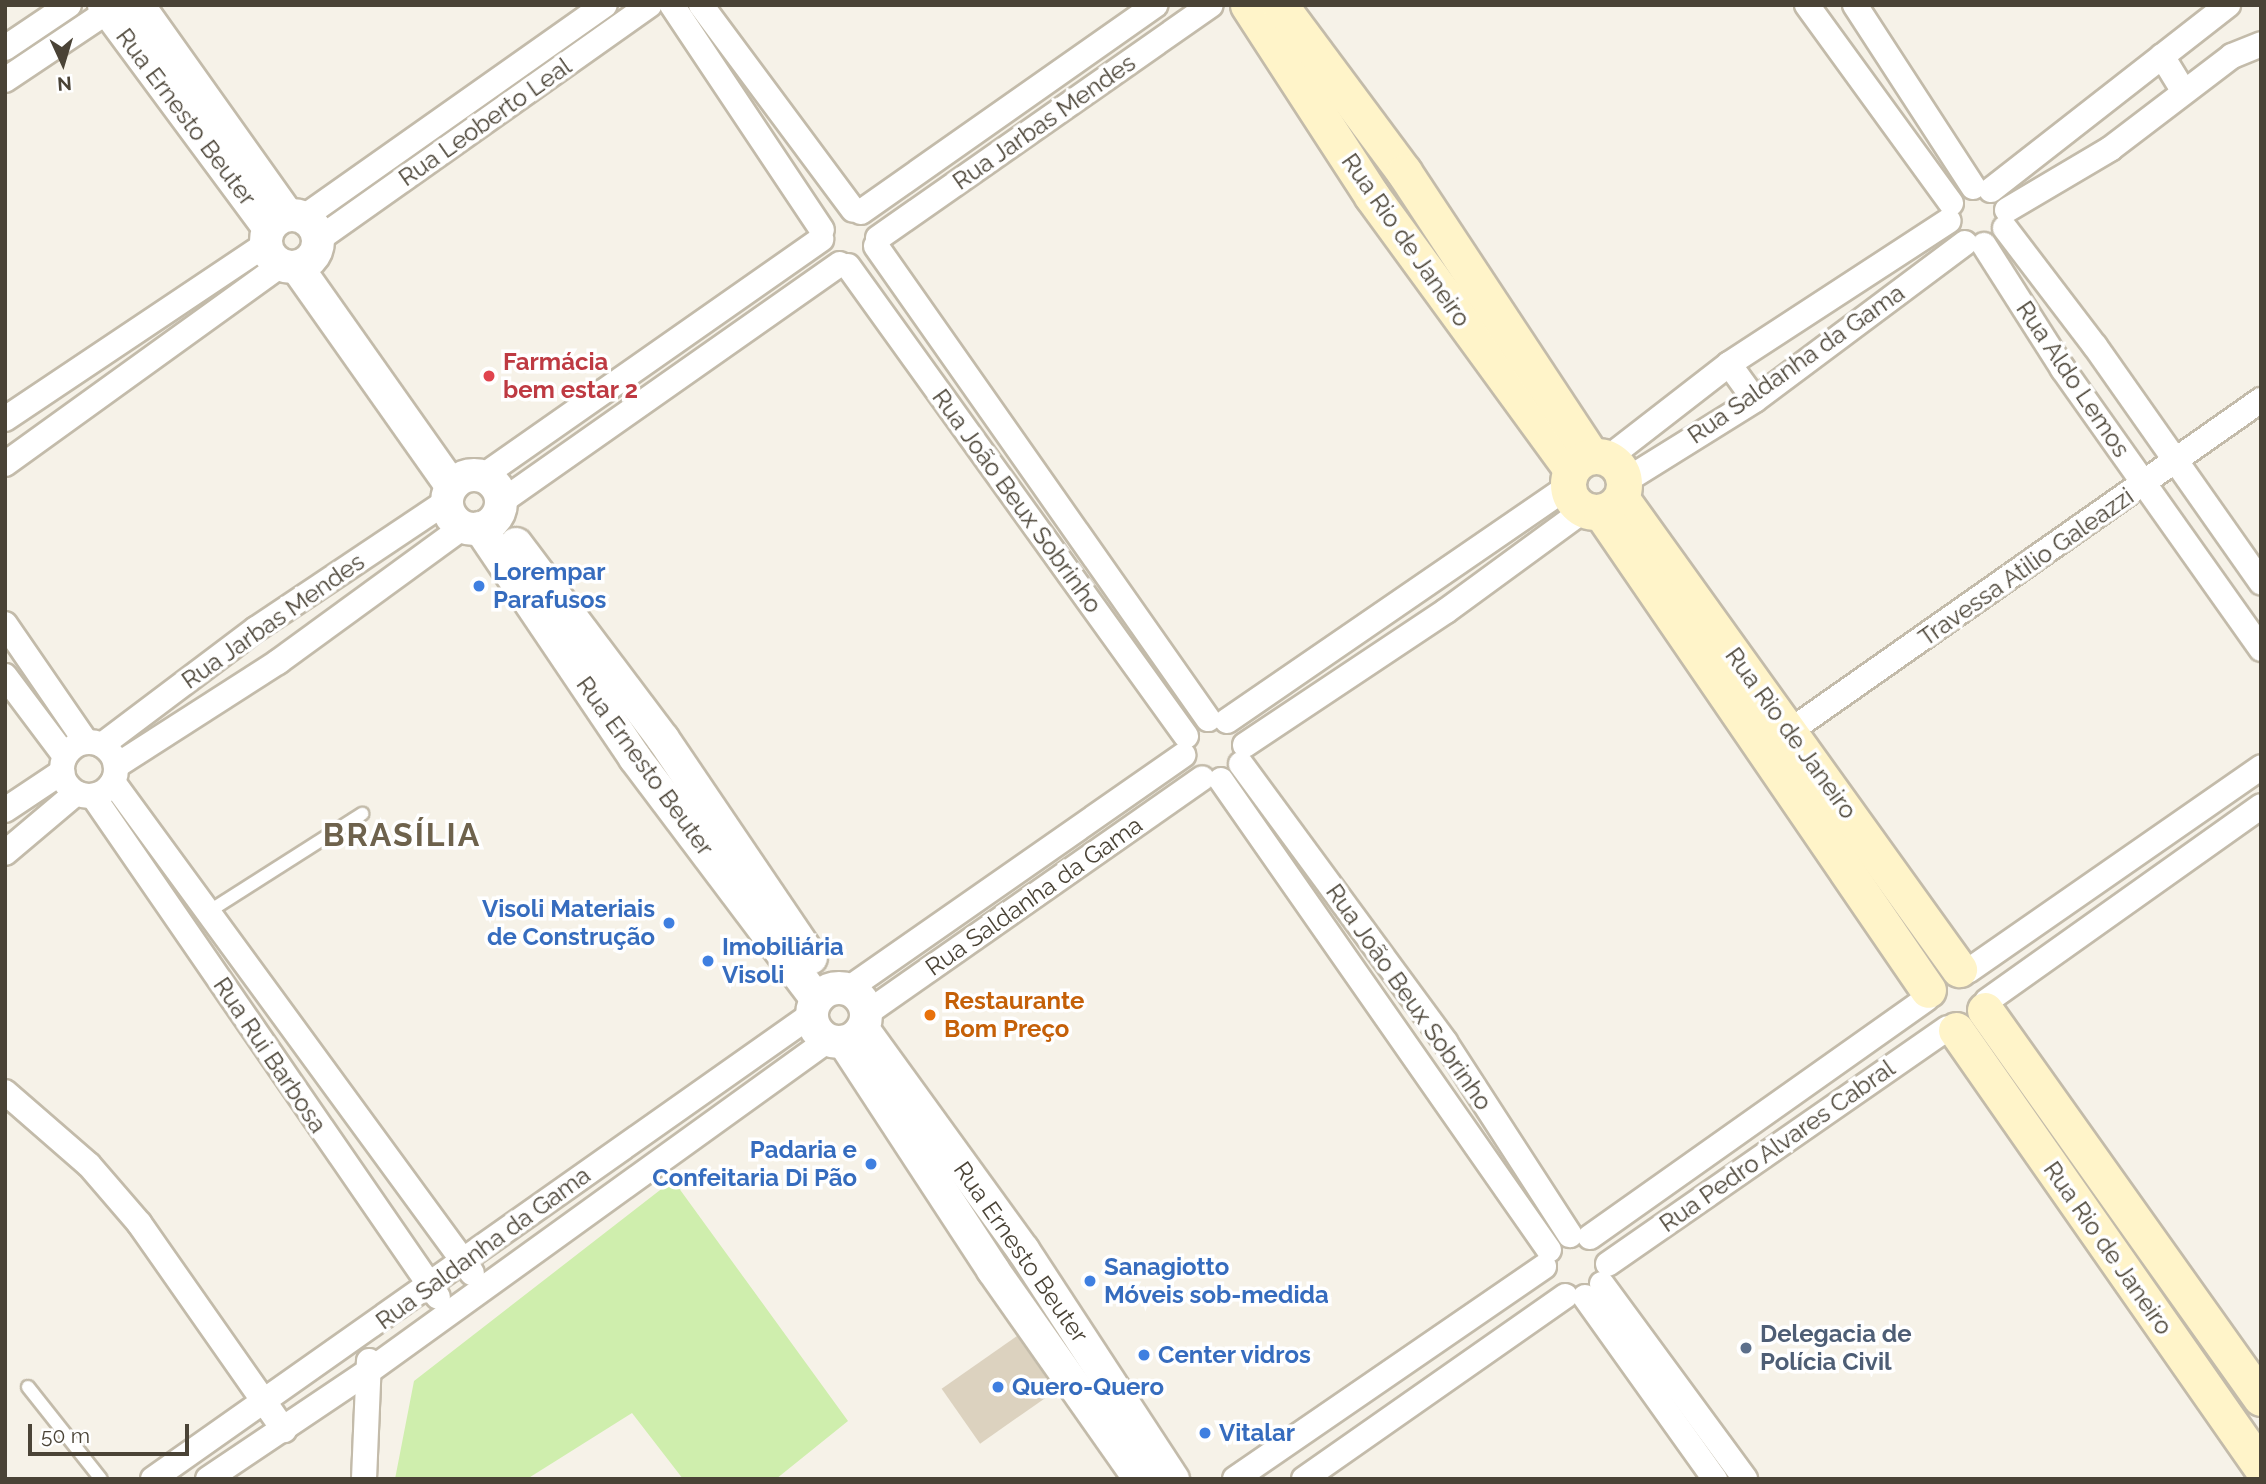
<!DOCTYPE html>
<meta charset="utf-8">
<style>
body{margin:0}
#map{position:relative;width:2266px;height:1484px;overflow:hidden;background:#f6f2e8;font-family:Raleway,sans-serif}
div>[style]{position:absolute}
.green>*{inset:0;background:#cfeead}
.building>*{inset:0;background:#dcd2bf;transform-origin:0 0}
.roads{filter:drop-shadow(2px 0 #c3bbaa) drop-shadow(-2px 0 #c3bbaa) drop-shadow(0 2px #c3bbaa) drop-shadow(0 -2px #c3bbaa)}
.service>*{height:12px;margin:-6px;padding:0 6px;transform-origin:6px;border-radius:6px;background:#fff}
.minor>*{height:24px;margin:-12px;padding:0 12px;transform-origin:12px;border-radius:12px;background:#fff}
.minor>.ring{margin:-12px;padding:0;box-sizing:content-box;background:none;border:24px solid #fff;border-radius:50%}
.tertiary>*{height:32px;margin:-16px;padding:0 16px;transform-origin:16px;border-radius:16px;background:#fff}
.tertiary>.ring{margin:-16px;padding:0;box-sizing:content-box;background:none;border:32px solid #fff;border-radius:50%}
.secondary>*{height:35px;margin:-17.5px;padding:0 17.5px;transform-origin:17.5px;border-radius:17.5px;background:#fff4c9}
.secondary>.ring{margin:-17.5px;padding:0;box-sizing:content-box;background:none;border:35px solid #fff4c9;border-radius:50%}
.dots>*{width:19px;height:19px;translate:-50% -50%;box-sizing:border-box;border:4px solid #fff;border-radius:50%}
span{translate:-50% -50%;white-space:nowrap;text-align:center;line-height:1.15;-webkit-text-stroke:7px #fff;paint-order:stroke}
.street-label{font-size:24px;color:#4a4336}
.health-label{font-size:24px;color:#be3a42;font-weight:700}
.left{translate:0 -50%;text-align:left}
.shop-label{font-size:24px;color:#366cbe;font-weight:700}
.right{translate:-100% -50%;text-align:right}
.food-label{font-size:24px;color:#c56008;font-weight:700}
.service-label{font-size:24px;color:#4e5e75;font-weight:700}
.district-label{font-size:32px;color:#6e624c;font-weight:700;letter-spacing:2px}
.frame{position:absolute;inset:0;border:7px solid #4a4336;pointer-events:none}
.north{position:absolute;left:28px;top:28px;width:70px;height:70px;-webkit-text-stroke:5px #fff;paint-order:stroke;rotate:176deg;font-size:19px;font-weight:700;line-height:28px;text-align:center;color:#4a4336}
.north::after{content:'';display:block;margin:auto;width:24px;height:32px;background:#4a4336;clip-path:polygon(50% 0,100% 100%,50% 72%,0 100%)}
.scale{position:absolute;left:28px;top:1424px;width:161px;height:32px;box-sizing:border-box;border:4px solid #4a4336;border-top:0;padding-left:9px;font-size:21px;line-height:24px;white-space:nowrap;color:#4a4336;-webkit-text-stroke:5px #fff;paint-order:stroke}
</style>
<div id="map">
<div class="green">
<div style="clip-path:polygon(673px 1180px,848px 1421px,776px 1479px,683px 1479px,632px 1413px,527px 1479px,395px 1479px,414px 1381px)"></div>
</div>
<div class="building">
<div style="left:1017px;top:1336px;width:67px;height:92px;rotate:55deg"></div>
</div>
<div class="roads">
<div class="service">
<div style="left:208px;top:912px;width:183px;rotate:-32.5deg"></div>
<div style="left:28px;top:1387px;width:117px;rotate:51.6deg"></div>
</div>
<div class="minor">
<div style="left:672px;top:5px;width:270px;rotate:56.3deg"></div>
<div style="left:701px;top:5px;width:255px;rotate:53.4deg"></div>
<div style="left:1807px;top:5px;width:245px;rotate:54deg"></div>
<div style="left:1855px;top:5px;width:217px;rotate:57deg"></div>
<div style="left:5px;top:48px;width:77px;rotate:-33.9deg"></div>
<div style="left:2162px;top:56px;width:42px;rotate:58.6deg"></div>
<div style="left:5px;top:80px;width:124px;rotate:-33.8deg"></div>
<div style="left:1991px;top:190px;width:301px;rotate:-38deg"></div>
<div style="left:2007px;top:210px;width:120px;rotate:-30.6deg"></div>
<div style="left:2110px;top:149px;width:153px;rotate:-37.3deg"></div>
<div style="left:2232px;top:56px;width:31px;rotate:-22deg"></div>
<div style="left:861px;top:212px;width:360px;rotate:-35.1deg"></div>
<div style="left:304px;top:217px;width:368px;rotate:-35.2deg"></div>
<div style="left:2005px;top:228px;width:148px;rotate:52.7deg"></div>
<div style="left:2095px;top:346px;width:289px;rotate:54.9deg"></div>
<div style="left:878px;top:238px;width:406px;rotate:-35deg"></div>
<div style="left:319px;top:239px;width:405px;rotate:-35.3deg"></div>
<div style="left:1984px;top:245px;width:147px;rotate:57.5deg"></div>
<div style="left:2063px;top:369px;width:343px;rotate:54.7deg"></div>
<div style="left:876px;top:246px;width:578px;rotate:54.93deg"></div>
<div style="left:848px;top:266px;width:579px;rotate:54.28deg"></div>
<div style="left:1729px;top:364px;width:44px;rotate:54.2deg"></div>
<div style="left:5px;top:419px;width:314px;rotate:-33.8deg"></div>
<div style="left:1608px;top:458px;width:153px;rotate:-37.8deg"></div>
<div style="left:1729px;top:364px;width:262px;rotate:-33.1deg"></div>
<div style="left:5px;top:464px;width:340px;rotate:-35.8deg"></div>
<div style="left:483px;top:476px;width:413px;rotate:-35deg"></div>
<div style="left:1625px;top:481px;width:153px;rotate:-31.9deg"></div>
<div style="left:1755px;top:400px;width:262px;rotate:-36.8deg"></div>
<div style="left:501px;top:502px;width:414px;rotate:-35.1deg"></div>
<div style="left:5px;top:624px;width:143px;rotate:55.5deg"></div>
<div style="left:5px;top:676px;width:100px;rotate:53.1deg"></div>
<div style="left:1227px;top:721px;width:413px;rotate:-34.5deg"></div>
<div style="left:1790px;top:731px;width:576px;rotate:-35.1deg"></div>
<div class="ring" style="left:62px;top:742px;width:30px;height:30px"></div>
<div style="left:102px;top:745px;width:193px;rotate:-37deg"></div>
<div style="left:256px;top:629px;width:229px;rotate:-33.8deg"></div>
<div style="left:1245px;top:745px;width:242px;rotate:-33.7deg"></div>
<div style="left:1446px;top:611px;width:171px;rotate:-36.2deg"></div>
<div style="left:1241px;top:764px;width:345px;rotate:53.7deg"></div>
<div style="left:1445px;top:1042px;width:230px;rotate:57.1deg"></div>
<div style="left:116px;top:766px;width:193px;rotate:-32.7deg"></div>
<div style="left:278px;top:662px;width:229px;rotate:-36.1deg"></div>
<div style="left:1221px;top:780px;width:573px;rotate:55.09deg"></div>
<div style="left:113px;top:782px;width:608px;rotate:53.83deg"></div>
<div style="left:93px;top:796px;width:608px;rotate:55.45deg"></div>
<div style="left:5px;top:810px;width:69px;rotate:-33.7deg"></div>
<div style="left:5px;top:853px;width:93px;rotate:-40.2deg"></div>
<div style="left:1968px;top:971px;width:357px;rotate:-34.8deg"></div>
<div style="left:848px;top:989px;width:409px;rotate:-34.9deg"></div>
<div style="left:1987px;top:1001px;width:336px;rotate:-35.4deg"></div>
<div style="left:867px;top:1013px;width:409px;rotate:-35deg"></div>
<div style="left:5px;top:1092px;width:111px;rotate:41deg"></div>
<div style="left:89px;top:1165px;width:77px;rotate:49.2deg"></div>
<div style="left:139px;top:1223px;width:253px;rotate:55deg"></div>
<div style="left:1590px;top:1237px;width:412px;rotate:-35.3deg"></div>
<div style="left:1608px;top:1264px;width:413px;rotate:-34.8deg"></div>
<div style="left:1602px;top:1284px;width:242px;rotate:53.7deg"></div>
<div style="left:1585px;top:1297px;width:224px;rotate:54.5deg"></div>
<div style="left:153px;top:1479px;width:805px;rotate:-35.19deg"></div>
<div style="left:208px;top:1479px;width:194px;rotate:-33.9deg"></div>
<div style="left:369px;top:1371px;width:566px;rotate:-35.8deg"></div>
<div style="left:364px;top:1479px;width:118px;rotate:-87.6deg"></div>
<div style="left:1235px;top:1479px;width:375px;rotate:-34.5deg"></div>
<div style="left:1304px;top:1479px;width:319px;rotate:-35deg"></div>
</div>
<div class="tertiary">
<div style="left:104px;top:5px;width:277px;rotate:53.5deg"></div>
<div style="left:138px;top:5px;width:257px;rotate:54.6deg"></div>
<div class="ring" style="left:266px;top:215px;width:20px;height:20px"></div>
<div style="left:297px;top:267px;width:267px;rotate:54.8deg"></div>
<div class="ring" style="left:447px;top:475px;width:22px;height:22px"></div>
<div style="left:480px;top:528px;width:277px;rotate:56deg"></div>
<div style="left:635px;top:758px;width:301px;rotate:53deg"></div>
<div style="left:516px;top:544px;width:244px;rotate:53deg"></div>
<div style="left:663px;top:739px;width:264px;rotate:55.9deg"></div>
<div class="ring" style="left:812px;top:988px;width:22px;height:22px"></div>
<div style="left:863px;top:1029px;width:273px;rotate:54.1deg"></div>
<div style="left:1023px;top:1250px;width:274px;rotate:56.8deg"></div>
<div style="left:844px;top:1042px;width:272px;rotate:56.8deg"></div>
<div style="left:993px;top:1270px;width:256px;rotate:54.9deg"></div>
</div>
<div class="secondary">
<div style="left:1248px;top:5px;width:228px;rotate:57deg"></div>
<div style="left:1372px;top:196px;width:338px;rotate:53.9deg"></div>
<div style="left:1280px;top:5px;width:208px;rotate:53.4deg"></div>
<div style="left:1404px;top:172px;width:340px;rotate:56.6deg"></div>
<div class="ring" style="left:1568px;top:456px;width:21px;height:21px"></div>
<div style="left:1621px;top:498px;width:580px;rotate:54.34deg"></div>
<div style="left:1601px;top:512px;width:579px;rotate:55.62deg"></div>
<div style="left:1985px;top:1010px;width:476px;rotate:54.6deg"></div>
<div style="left:1956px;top:1030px;width:533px;rotate:55.09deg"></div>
</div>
</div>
<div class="dots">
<div style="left:489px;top:376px;background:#e0444e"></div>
<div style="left:479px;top:586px;background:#3f7fe0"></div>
<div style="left:669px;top:923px;background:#3f7fe0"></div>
<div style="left:708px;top:961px;background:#3f7fe0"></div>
<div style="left:930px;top:1015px;background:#e8710a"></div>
<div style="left:871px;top:1164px;background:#3f7fe0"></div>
<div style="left:1090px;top:1281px;background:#3f7fe0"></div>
<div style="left:1746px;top:1348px;background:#5c6f8a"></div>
<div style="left:1144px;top:1355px;background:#3f7fe0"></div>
<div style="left:998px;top:1387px;background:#3f7fe0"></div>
<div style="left:1205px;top:1433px;background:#3f7fe0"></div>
</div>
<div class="street-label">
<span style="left:186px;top:117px;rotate:53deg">Rua Ernesto Beuter</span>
<span style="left:485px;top:122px;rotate:-35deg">Rua Leoberto Leal</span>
<span style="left:1044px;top:122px;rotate:-35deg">Rua Jarbas Mendes</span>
<span style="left:1406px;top:240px;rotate:55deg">Rua Rio de Janeiro</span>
<span style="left:1796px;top:364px;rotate:-35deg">Rua Saldanha da Gama</span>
<span style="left:2073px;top:379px;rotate:56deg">Rua Aldo Lemos</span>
<span style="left:1017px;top:501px;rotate:54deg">Rua João Beux Sobrinho</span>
<span style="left:2026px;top:567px;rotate:-35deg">Travessa Atilio Galeazzi</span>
<span style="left:273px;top:621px;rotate:-35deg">Rua Jarbas Mendes</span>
<span style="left:1791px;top:733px;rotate:54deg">Rua Rio de Janeiro</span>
<span style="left:645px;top:766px;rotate:54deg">Rua Ernesto Beuter</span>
<span style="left:1034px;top:896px;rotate:-35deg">Rua Saldanha da Gama</span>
<span style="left:1409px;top:997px;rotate:55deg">Rua João Beux Sobrinho</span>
<span style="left:270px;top:1055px;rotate:56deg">Rua Rui Barbosa</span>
<span style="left:1777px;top:1146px;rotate:-35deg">Rua Pedro Alvares Cabral</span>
<span style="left:483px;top:1248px;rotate:-36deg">Rua Saldanha da Gama</span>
<span style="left:2108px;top:1248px;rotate:55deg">Rua Rio de Janeiro</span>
<span style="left:1021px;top:1252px;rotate:55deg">Rua Ernesto Beuter</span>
</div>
<div class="health-label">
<span class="left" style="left:503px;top:376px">Farmácia<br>bem estar 2</span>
</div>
<div class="shop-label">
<span class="left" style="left:493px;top:586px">Lorempar<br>Parafusos</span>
<span class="right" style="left:655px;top:923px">Visoli Materiais<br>de Construção</span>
<span class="left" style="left:722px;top:961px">Imobiliária<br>Visoli</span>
<span class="right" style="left:857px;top:1164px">Padaria e<br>Confeitaria Di Pão</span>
<span class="left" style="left:1104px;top:1281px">Sanagiotto<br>Móveis sob-medida</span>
<span class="left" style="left:1158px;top:1355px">Center vidros</span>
<span class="left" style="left:1012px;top:1387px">Quero-Quero</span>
<span class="left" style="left:1219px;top:1433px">Vitalar</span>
</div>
<div class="food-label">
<span class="left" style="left:944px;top:1015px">Restaurante<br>Bom Preço</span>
</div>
<div class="service-label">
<span class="left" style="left:1760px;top:1348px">Delegacia de<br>Polícia Civil</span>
</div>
<div class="district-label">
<span style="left:402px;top:835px">BRASÍLIA</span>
</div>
<div class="frame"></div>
<div class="north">N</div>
<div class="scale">50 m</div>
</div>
